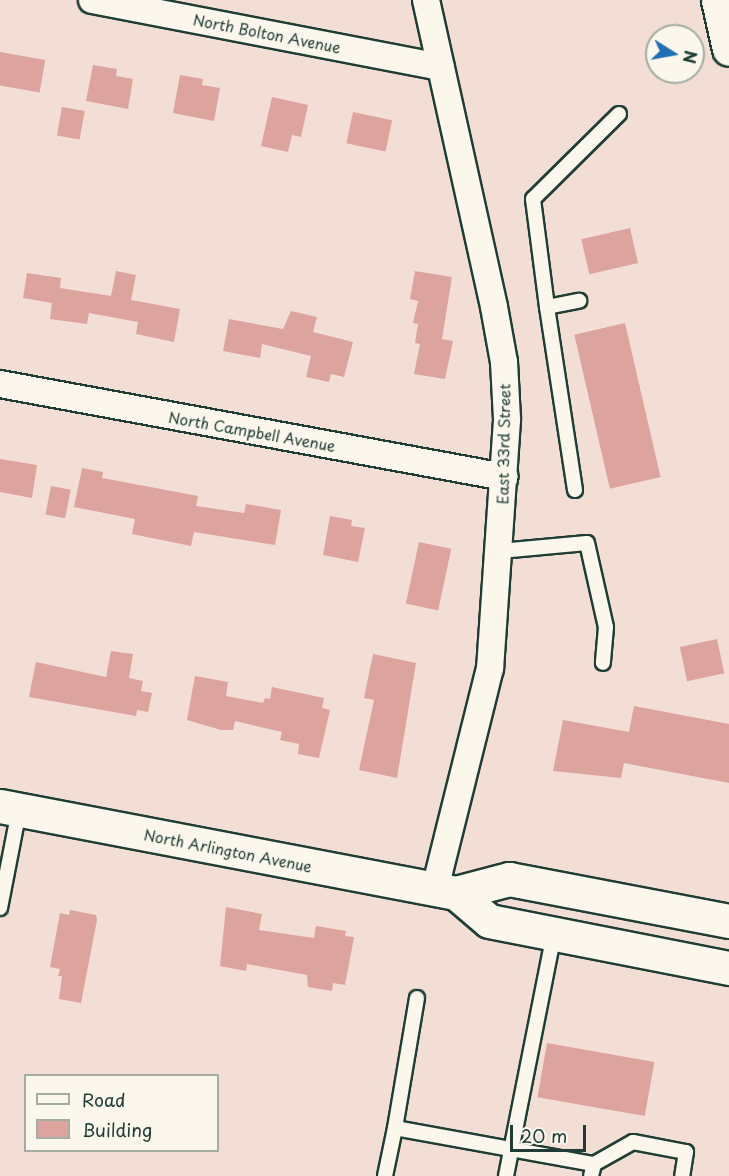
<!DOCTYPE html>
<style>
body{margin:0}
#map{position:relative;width:729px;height:1176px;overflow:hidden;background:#f2ded5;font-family:"Playpen Sans",sans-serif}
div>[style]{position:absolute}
.building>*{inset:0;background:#dda39f;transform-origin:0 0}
.roads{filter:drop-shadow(2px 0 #1f3d34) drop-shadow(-2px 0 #1f3d34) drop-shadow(0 2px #1f3d34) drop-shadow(0 -2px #1f3d34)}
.lane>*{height:14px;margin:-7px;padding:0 7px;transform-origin:7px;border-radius:7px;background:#fbf7ec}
.street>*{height:26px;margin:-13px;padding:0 13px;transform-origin:13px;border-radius:13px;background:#fbf7ec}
.secondary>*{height:33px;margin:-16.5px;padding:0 16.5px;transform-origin:16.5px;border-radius:16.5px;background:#fbf7ec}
span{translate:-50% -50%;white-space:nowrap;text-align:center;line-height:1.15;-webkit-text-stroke:5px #fbf7ec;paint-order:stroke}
.street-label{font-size:15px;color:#1f3d34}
.legend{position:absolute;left:24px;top:1074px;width:195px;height:78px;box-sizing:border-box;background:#fbf7ec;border:2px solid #a3ada2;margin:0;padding:8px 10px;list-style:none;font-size:18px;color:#1f3d34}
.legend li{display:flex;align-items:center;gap:12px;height:30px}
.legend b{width:30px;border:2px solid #a3ada2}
.north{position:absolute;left:645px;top:24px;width:60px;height:60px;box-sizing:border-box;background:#fbf7ec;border:2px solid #a3ada2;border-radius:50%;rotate:101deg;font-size:16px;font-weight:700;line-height:24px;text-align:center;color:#1f3d34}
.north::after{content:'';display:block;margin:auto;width:21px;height:27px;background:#1f6fb2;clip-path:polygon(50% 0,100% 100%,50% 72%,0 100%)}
.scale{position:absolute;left:510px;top:1125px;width:76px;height:27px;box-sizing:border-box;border:3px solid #1f3d34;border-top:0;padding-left:8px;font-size:18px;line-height:21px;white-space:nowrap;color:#1f3d34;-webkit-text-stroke:4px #fbf7ec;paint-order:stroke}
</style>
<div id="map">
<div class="building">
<div style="left:0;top:52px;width:46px;height:33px;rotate:10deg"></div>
<div style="clip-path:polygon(93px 65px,117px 69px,116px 76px,133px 79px,128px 109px,86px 101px)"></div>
<div style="clip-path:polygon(180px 75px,203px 79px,202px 85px,220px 88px,214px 121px,173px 113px)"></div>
<div style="clip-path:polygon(272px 97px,308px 105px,301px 137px,292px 135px,288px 152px,261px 146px)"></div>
<div style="left:62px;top:107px;width:23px;height:29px;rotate:10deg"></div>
<div style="left:353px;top:112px;width:40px;height:32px;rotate:12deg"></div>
<div style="left:630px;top:228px;width:36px;height:50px;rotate:77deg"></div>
<div style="clip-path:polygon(116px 271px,136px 275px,131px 300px,180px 309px,174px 342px,136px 334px,138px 322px,89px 313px,87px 324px,50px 319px,52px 303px,23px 298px,27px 273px,61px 278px,60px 288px,111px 296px)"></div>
<div style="clip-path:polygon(415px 271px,452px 277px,442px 339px,453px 341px,445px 379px,414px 374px,420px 344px,415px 343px,418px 324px,413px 323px,418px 301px,410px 299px)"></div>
<div style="clip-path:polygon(291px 311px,317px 317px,313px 332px,353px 342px,344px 377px,331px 374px,329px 382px,306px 377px,311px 356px,262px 344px,260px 358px,223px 351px,229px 319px,283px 329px)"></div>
<div style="left:625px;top:323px;width:158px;height:52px;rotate:77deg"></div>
<div style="clip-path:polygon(0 459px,37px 465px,32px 498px,0 492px)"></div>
<div style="clip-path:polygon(82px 468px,103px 472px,102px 478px,198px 496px,196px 506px,244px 513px,246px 504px,281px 510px,275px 545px,194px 532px,191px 546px,132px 534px,135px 519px,74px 507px)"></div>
<div style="left:51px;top:486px;width:20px;height:29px;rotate:11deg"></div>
<div style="clip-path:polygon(330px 516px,352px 520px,351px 526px,365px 528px,358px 562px,323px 555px)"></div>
<div style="left:419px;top:542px;width:33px;height:63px;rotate:12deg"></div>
<div style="left:717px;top:639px;width:35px;height:38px;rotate:78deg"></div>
<div style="clip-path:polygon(111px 651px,133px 654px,129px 678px,143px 681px,141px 691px,152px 693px,148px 712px,137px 710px,136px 716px,29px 697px,36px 662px,106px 677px)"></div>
<div style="clip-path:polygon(373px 654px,416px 663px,397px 778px,359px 770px,374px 700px,364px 698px)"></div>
<div style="clip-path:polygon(195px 676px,228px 682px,226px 696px,263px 703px,265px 698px,270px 699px,272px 687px,324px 698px,322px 708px,330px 710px,319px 758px,298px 754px,299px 744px,280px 740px,282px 732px,235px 721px,233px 730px,221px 730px,187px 720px)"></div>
<div style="clip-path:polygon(634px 706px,729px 724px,729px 783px,624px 763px,621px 778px,553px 771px,563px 720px,629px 732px)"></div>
<div style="clip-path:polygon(226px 907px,262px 914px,259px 930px,314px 938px,316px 926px,346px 931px,345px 936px,354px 937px,345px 985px,333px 983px,332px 991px,308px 987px,307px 975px,247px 964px,246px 971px,220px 966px)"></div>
<div style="clip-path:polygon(70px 910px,96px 915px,97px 920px,81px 1003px,59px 999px,62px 976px,58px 976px,60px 969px,50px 967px,60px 913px,69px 915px)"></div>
<div style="left:547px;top:1043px;width:109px;height:55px;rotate:10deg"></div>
</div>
<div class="roads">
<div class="lane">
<div style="left:547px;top:307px;width:109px;rotate:-97.4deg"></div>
<div style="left:533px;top:199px;width:121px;rotate:-44.7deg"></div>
<div style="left:575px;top:490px;width:185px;rotate:-98.7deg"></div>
<div style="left:547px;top:307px;width:33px;rotate:-11deg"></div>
<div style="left:500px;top:551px;width:87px;rotate:-5.3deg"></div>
<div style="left:587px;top:543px;width:86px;rotate:77.3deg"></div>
<div style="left:606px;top:627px;width:36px;rotate:95deg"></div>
<div style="left:0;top:908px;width:100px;rotate:-79deg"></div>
<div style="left:417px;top:998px;width:132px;rotate:99.6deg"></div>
<div style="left:395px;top:1128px;width:202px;rotate:10.3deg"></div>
<div style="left:594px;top:1164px;width:12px;rotate:104deg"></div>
<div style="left:594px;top:1164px;width:45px;rotate:-29.4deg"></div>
<div style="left:633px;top:1142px;width:54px;rotate:10.7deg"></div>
<div style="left:686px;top:1152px;width:24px;rotate:99deg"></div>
<div style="left:385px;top:1176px;width:49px;rotate:-78.2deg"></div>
<div style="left:506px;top:1176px;width:247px;rotate:-78.8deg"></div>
</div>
<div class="street">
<div style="left:92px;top:0;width:355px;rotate:10.9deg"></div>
<div style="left:426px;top:0;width:314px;rotate:77.5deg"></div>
<div style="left:494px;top:307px;width:56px;rotate:79.7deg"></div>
<div style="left:504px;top:362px;width:58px;rotate:87deg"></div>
<div style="left:507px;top:420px;width:249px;rotate:93.9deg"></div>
<div style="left:490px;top:668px;width:228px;rotate:104deg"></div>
<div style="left:0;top:384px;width:513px;rotate:10.45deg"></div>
</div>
<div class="secondary">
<div style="left:718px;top:0;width:50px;rotate:77.3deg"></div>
<div style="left:0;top:806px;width:464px;rotate:10.8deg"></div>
<div style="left:456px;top:893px;width:55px;rotate:-14.8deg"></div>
<div style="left:509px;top:879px;width:224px;rotate:10.8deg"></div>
<div style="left:456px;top:893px;width:43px;rotate:40.3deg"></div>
<div style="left:489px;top:921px;width:245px;rotate:11.1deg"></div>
</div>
</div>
<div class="street-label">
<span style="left:267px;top:33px;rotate:11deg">North Bolton Avenue</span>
<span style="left:252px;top:431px;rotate:10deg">North Campbell Avenue</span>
<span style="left:503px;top:444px;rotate:-89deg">East 33rd Street</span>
<span style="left:228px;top:850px;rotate:11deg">North Arlington Avenue</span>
</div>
<ul class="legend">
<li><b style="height:8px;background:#fbf7ec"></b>Road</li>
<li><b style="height:16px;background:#dda39f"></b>Building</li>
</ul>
<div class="north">N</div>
<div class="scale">20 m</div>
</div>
